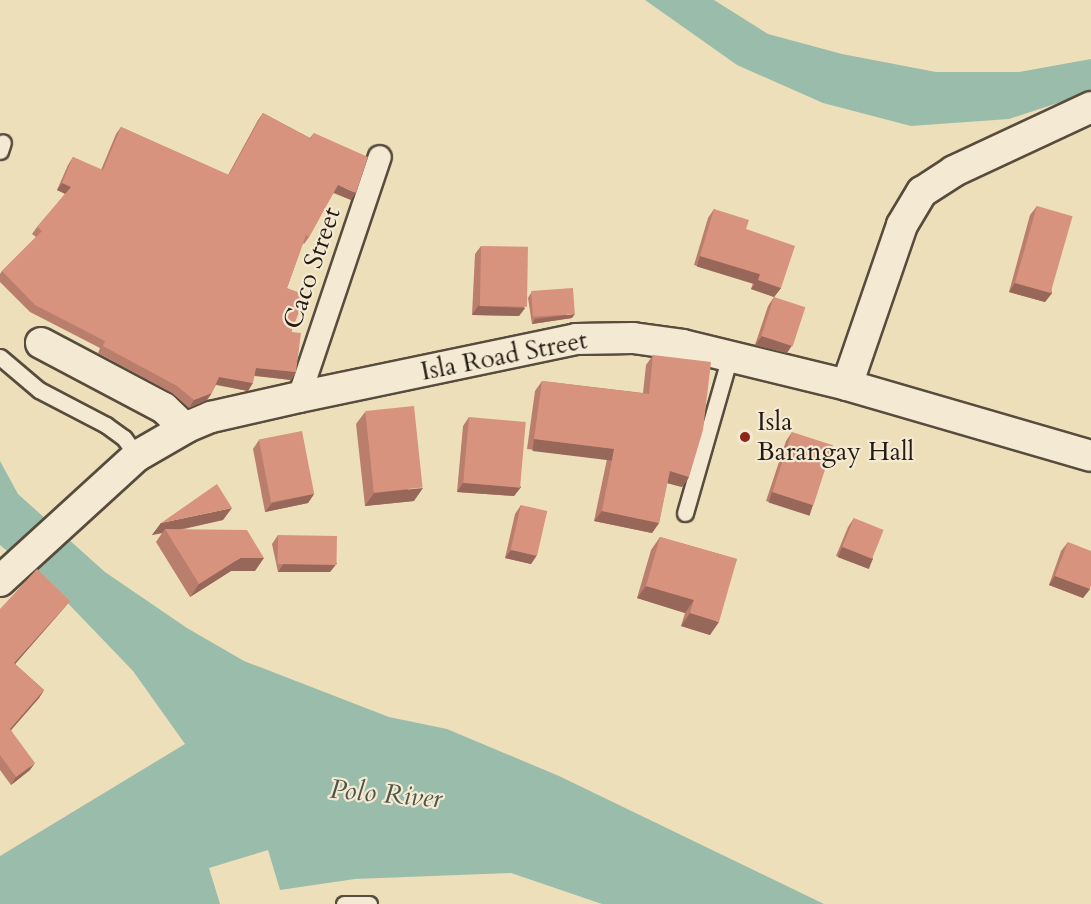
<!DOCTYPE html>
<style>
body{margin:0}
#map{position:relative;width:1091px;height:904px;overflow:hidden;background:#eedfbb;font-family:Cardo,serif}
div>[style]{position:absolute}
.water>*{inset:0;background:#9abdab}
.roads{filter:drop-shadow(2px 0 #574c3d) drop-shadow(-2px 0 #574c3d) drop-shadow(0 2px #574c3d) drop-shadow(0 -2px #574c3d)}
.service>*{height:15px;margin:-7.5px;padding:0 7.5px;transform-origin:7.5px;border-radius:7.5px;background:#f4ead3}
.pedestrian>*{height:22px;margin:-11px;padding:0 11px;transform-origin:11px;border-radius:11px;background:#f4ead3}
.minor>*{height:30px;margin:-15px;padding:0 15px;transform-origin:15px;border-radius:15px;background:#f4ead3}
.wall>*{inset:0;background:#ba7e6d}
.shaded-wall>*{inset:0;background:#976759;transform-origin:0 0}
.building>*{inset:0;background:#d8937f;transform-origin:0 0}
.dots>*{width:16px;height:16px;translate:-50% -50%;box-sizing:border-box;border:3px solid #f4ead3;border-radius:50%}
span{translate:-50% -50%;white-space:nowrap;text-align:center;line-height:1.15;-webkit-text-stroke:4.5px #f4ead3;paint-order:stroke}
.street-label{font-size:26px;color:#251b13}
.poi-label{font-size:26px;color:#251b13}
.left{translate:0 -50%;text-align:left}
.water-label{font-size:27px;color:#4e5448;font-style:italic}
</style>
<div id="map">
<div class="water">
<div style="clip-path:polygon(645px 0,714px 0,768px 34px,842px 54px,936px 72px,1019px 72px,1091px 59px,1091px 92px,1009px 119px,911px 126px,823px 103px,737px 65px)"></div>
<div style="clip-path:polygon(0 461px,18px 494px,105px 572px,187px 628px,244px 661px,389px 717px,447px 729px,559px 776px,824px 904px,602px 904px,511px 873px,355px 879px,280px 890px,268px 850px,209px 868px,220px 904px,0 904px,0 856px,185px 744px,133px 671px,58px 593px,0 545px)"></div>
</div>
<div class="roads">
<div class="service">
<div style="left:0;top:151px;width:9px;rotate:-72deg"></div>
<div style="left:0;top:357px;width:51px;rotate:40.2deg"></div>
<div style="left:39px;top:390px;width:76px;rotate:27.6deg"></div>
<div style="left:106px;top:425px;width:22px;rotate:36deg"></div>
<div style="left:124px;top:438px;width:22px;rotate:54deg"></div>
<div style="left:685px;top:513px;width:163px;rotate:-74deg"></div>
<div style="left:344px;top:904px;width:25px"></div>
</div>
<div class="pedestrian">
<div style="left:299px;top:397px;width:253px;rotate:-71.4deg"></div>
</div>
<div class="minor">
<div style="left:41px;top:343px;width:139px;rotate:27.9deg"></div>
<div style="left:164px;top:408px;width:29px;rotate:44deg"></div>
<div style="left:847px;top:385px;width:169px;rotate:-71deg"></div>
<div style="left:902px;top:225px;width:39px;rotate:-59deg"></div>
<div style="left:922px;top:192px;width:38px;rotate:-33deg"></div>
<div style="left:954px;top:171px;width:151px;rotate:-25deg"></div>
<div style="left:0;top:581px;width:185px;rotate:-42.4deg"></div>
<div style="left:137px;top:456px;width:58px;rotate:-30.1deg"></div>
<div style="left:187px;top:427px;width:26px;rotate:-23deg"></div>
<div style="left:211px;top:417px;width:90px;rotate:-12.8deg"></div>
<div style="left:299px;top:397px;width:283px;rotate:-11.8deg"></div>
<div style="left:576px;top:339px;width:57px;rotate:-1deg"></div>
<div style="left:633px;top:338px;width:50px;rotate:8deg"></div>
<div style="left:683px;top:345px;width:169px;rotate:13.7deg"></div>
<div style="left:847px;top:385px;width:254px;rotate:16.2deg"></div>
</div>
</div>
<div class="wall">
<div style="clip-path:polygon(263px 113px,310px 138px,314px 133px,351px 200px,333px 193px,309px 237px,304px 244px,303px 243px,287px 288px,296px 372px,291px 380px,254px 376px,248px 391px,216px 385px,207px 400px,189px 408px,172px 393px,98px 353px,100px 348px,30px 312px,0 282px,0 274px,2px 271px,36px 237px,32px 234px,37px 227px,65px 194px,57px 190px,68px 165px,73px 157px,101px 170px,116px 134px,121px 127px,228px 175px,258px 120px)"></div>
<div style="clip-path:polygon(1037px 206px,1052px 293px,1045px 302px,1009px 292px,1030px 215px)"></div>
<div style="clip-path:polygon(714px 209px,746px 229px,781px 288px,774px 297px,751px 289px,753px 283px,694px 265px,708px 218px)"></div>
<div style="clip-path:polygon(481px 246px,525px 308px,519px 316px,472px 315px,475px 254px)"></div>
<div style="clip-path:polygon(531px 293px,572px 318px,532px 324px,528px 298px)"></div>
<div style="clip-path:polygon(774px 297px,787px 353px,755px 345px,768px 306px)"></div>
<div style="clip-path:polygon(653px 355px,689px 477px,682px 487px,667px 483px,659px 523px,652px 533px,594px 521px,607px 459px,527px 449px,535px 391px,542px 381px,643px 393px,646px 365px)"></div>
<div style="clip-path:polygon(365px 412px,414px 501px,365px 506px,356px 424px)"></div>
<div style="clip-path:polygon(469px 417px,521px 487px,514px 496px,457px 492px,463px 426px)"></div>
<div style="clip-path:polygon(792px 432px,813px 505px,807px 514px,766px 501px,786px 441px)"></div>
<div style="clip-path:polygon(259px 440px,314px 494px,308px 503px,265px 512px,253px 449px)"></div>
<div style="clip-path:polygon(521px 505px,537px 555px,531px 564px,505px 558px,515px 514px)"></div>
<div style="clip-path:polygon(854px 518px,873px 559px,867px 568px,836px 556px,848px 527px)"></div>
<div style="clip-path:polygon(223px 520px,180px 530px,255px 571px,231px 571px,190px 597px,156px 542px,162px 533px,152px 535px,161px 523px)"></div>
<div style="clip-path:polygon(278px 535px,337px 563px,330px 572px,278px 572px,272px 544px)"></div>
<div style="clip-path:polygon(660px 537px,737px 559px,710px 635px,681px 626px,685px 613px,637px 598px,651px 550px)"></div>
<div style="clip-path:polygon(1068px 542px,1090px 589px,1083px 598px,1049px 585px,1061px 551px)"></div>
<div style="clip-path:polygon(70px 601px,64px 608px,15px 664px,44px 690px,39px 698px,11px 730px,30px 770px,11px 785px,0 770px,0 609px)"></div>
</div>
<div class="shaded-wall">
<div style="clip-path:polygon(62px 183px,71px 187px,66px 194px,57px 190px)"></div>
<div style="clip-path:polygon(338px 185px,356px 193px,351px 200px,333px 192px)"></div>
<div style="left:700px;top:256px;width:63px;height:11px;rotate:17deg"></div>
<div style="clip-path:polygon(758px 280px,781px 288px,774px 297px,751px 289px)"></div>
<div style="clip-path:polygon(1015px 283px,1052px 293px,1045px 302px,1009px 292px)"></div>
<div style="clip-path:polygon(478px 306px,525px 308px,519px 316px,472px 315px)"></div>
<div style="clip-path:polygon(575px 314px,572px 318px,532px 324px,535px 319px)"></div>
<div style="clip-path:polygon(762px 336px,793px 344px,787px 353px,755px 345px)"></div>
<div style="clip-path:polygon(256px 368px,296px 372px,291px 380px,251px 375px)"></div>
<div style="clip-path:polygon(219px 377px,253px 383px,248px 391px,214px 384px)"></div>
<div style="clip-path:polygon(212px 393px,207px 400px,189px 408px,194px 400px)"></div>
<div style="left:534px;top:439px;width:81px;height:12px;rotate:7deg"></div>
<div style="clip-path:polygon(670px 471px,689px 477px,682px 487px,663px 482px)"></div>
<div style="clip-path:polygon(463px 483px,521px 487px,514px 496px,457px 492px)"></div>
<div style="clip-path:polygon(423px 488px,414px 501px,365px 506px,374px 493px)"></div>
<div style="left:772px;top:492px;width:43px;height:11px;rotate:18deg"></div>
<div style="clip-path:polygon(314px 494px,308px 503px,265px 512px,272px 503px)"></div>
<div style="clip-path:polygon(232px 508px,223px 520px,167px 532px,165px 529px,162px 533px,152px 535px,161px 523px)"></div>
<div style="clip-path:polygon(602px 511px,659px 523px,652px 533px,594px 521px)"></div>
<div style="left:842px;top:547px;width:33px;height:11px;rotate:21deg"></div>
<div style="clip-path:polygon(511px 550px,537px 555px,531px 564px,505px 558px)"></div>
<div style="clip-path:polygon(240px 558px,264px 558px,255px 571px,231px 571px,190px 597px,199px 584px)"></div>
<div style="clip-path:polygon(284px 563px,337px 563px,330px 572px,278px 572px)"></div>
<div style="clip-path:polygon(1055px 576px,1090px 589px,1083px 598px,1049px 585px)"></div>
<div style="clip-path:polygon(646px 586px,694px 600px,685px 613px,637px 598px)"></div>
<div style="clip-path:polygon(70px 601px,64px 608px,9px 671px,14px 663px)"></div>
<div style="clip-path:polygon(690px 613px,719px 622px,710px 635px,681px 626px)"></div>
<div style="clip-path:polygon(44px 690px,39px 698px,5px 737px,10px 729px)"></div>
<div style="clip-path:polygon(35px 763px,30px 770px,11px 785px,16px 777px)"></div>
</div>
<div class="building">
<div style="clip-path:polygon(263px 113px,311px 139px,314px 133px,368px 157px,356px 193px,338px 185px,309px 237px,306px 235px,287px 288px,306px 295px,291px 332px,301px 333px,296px 372px,256px 368px,253px 383px,219px 377px,212px 393px,194px 400px,177px 386px,103px 346px,105px 341px,35px 305px,2px 271px,42px 231px,37px 227px,71px 187px,62px 183px,73px 157px,103px 170px,121px 127px,229px 175px)"></div>
<div style="left:1037px;top:206px;width:37px;height:80px;rotate:16deg"></div>
<div style="clip-path:polygon(714px 209px,749px 220px,746px 229px,795px 246px,781px 288px,758px 280px,760px 274px,700px 256px)"></div>
<div style="left:481px;top:246px;width:47px;height:60px;rotate:1deg"></div>
<div style="left:573px;top:288px;width:26px;height:42px;rotate:86deg"></div>
<div style="left:774px;top:297px;width:33px;height:41px;rotate:18deg"></div>
<div style="clip-path:polygon(653px 355px,711px 362px,703px 430px,689px 477px,670px 471px,659px 523px,602px 511px,614px 449px,534px 439px,542px 381px,649px 394px)"></div>
<div style="left:414px;top:406px;width:82px;height:49px;rotate:84deg"></div>
<div style="left:469px;top:417px;width:57px;height:66px;rotate:5deg"></div>
<div style="left:302px;top:431px;width:64px;height:44px;rotate:79deg"></div>
<div style="left:792px;top:432px;width:43px;height:63px;rotate:18deg"></div>
<div style="clip-path:polygon(217px 484px,232px 508px,161px 523px)"></div>
<div style="left:521px;top:505px;width:27px;height:46px;rotate:13deg"></div>
<div style="left:854px;top:518px;width:32px;height:31px;rotate:22deg"></div>
<div style="clip-path:polygon(165px 529px,247px 530px,264px 558px,240px 558px,199px 584px)"></div>
<div style="left:278px;top:535px;width:59px;height:29px;rotate:1deg"></div>
<div style="clip-path:polygon(660px 537px,737px 559px,719px 622px,690px 613px,694px 600px,646px 586px)"></div>
<div style="clip-path:polygon(1068px 542px,1091px 551px,1091px 585px,1090px 589px,1055px 576px)"></div>
<div style="clip-path:polygon(37px 569px,70px 601px,14px 663px,44px 690px,10px 729px,35px 763px,16px 777px,0 755px,0 609px)"></div>
</div>
<div class="dots">
<div style="left:745px;top:437px;background:#8f2418"></div>
</div>
<div class="street-label">
<span style="left:312px;top:268px;rotate:-71deg">Caco Street</span>
<span style="left:504px;top:356px;rotate:-11deg">Isla Road Street</span>
</div>
<div class="poi-label">
<span class="left" style="left:757px;top:437px">Isla<br>Barangay Hall</span>
</div>
<div class="water-label">
<span style="left:386px;top:794px;rotate:5deg">Polo River</span>
</div>
</div>
